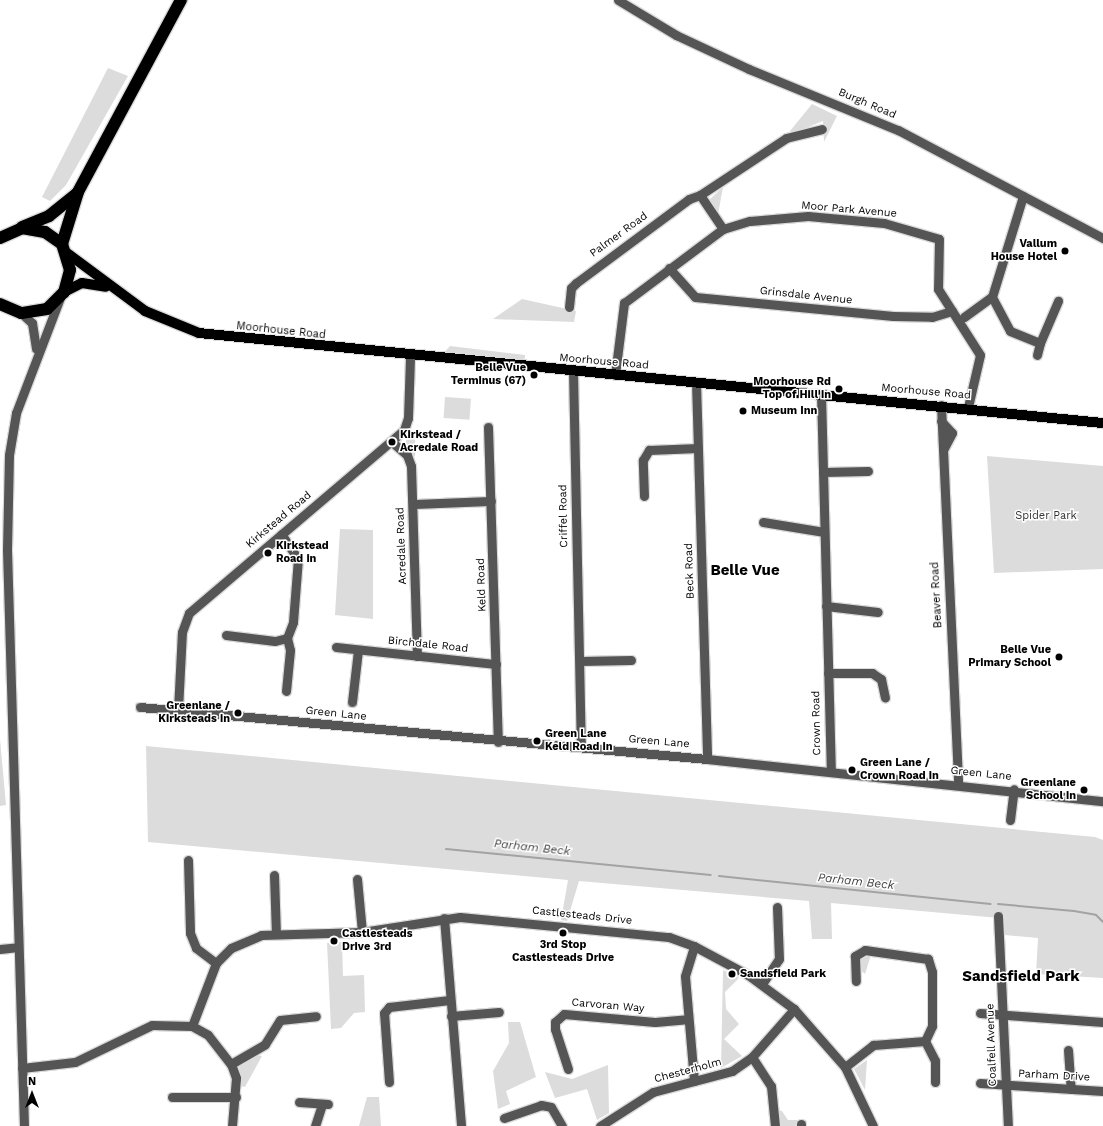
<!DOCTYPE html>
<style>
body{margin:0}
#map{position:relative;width:1103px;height:1126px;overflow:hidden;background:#fff;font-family:"Work Sans",sans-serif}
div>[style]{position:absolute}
.green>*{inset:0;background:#dcdcdc;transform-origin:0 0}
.stream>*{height:2px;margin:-1px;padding:0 1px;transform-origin:1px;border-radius:1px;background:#a3a3a3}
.roads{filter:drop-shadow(1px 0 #dbdbdb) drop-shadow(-1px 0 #dbdbdb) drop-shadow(0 1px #dbdbdb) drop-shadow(0 -1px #dbdbdb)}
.minor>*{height:9px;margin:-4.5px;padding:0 4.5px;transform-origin:4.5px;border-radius:4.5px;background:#555}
.major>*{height:10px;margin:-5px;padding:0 5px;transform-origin:5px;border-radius:5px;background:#000}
.highway>*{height:12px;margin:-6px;padding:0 6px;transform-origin:6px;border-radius:6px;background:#000}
.dots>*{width:11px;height:11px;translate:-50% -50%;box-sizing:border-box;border:2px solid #fff;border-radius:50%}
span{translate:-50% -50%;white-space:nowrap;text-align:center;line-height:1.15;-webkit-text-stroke:3px #fff;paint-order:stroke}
.street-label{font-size:11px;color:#000}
.poi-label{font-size:11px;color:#000;font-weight:700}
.right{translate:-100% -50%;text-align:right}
.left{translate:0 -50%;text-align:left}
.park-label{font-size:11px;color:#333}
.water-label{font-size:12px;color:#444;font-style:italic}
.district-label{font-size:15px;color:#000;font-weight:700}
.north{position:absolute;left:12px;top:1074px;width:40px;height:40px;-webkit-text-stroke:3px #fff;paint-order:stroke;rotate:0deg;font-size:11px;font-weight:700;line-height:16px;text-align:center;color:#000}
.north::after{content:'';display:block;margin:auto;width:14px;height:18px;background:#000;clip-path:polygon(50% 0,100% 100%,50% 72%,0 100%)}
</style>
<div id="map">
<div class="green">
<div style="clip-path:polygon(108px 68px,128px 76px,66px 185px,50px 201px,42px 197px)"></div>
<div style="clip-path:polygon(812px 104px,837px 116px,824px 142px,823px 121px,791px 134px,790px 131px)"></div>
<div style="clip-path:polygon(723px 187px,718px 214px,709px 200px)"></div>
<div style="clip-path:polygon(522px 299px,576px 311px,574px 322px,493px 319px)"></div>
<div style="clip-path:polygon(450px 346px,525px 355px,525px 358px,519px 361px,442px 355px)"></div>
<div style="left:445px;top:397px;width:26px;height:21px;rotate:4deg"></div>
<div style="clip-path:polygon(407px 434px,415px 437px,415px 457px,405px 448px)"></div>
<div style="clip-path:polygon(987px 456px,1103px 466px,1103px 569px,994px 573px)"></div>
<div style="clip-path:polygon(340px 529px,373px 530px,373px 619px,335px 615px)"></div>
<div style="clip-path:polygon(0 739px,6px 805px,0 806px)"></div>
<div style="clip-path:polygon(146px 746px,1095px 837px,1103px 840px,1103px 978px,1036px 974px,1038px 938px,1005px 935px,999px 918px,831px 903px,832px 939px,812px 939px,809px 901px,579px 881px,567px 921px,561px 920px,568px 880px,148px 842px)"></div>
<div style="clip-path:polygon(342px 942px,343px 976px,364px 975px,365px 1012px,354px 1013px,341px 1028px,331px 1029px,327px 943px)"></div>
<div style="clip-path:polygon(865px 955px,871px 955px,865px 974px,858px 968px,859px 957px)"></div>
<div style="clip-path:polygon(723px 970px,739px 978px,725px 992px,726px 1009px,739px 1024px,724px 1039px,742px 1056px,721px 1068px)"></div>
<div style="clip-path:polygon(508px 1022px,520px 1022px,536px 1077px,506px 1091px,510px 1104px,498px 1109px,493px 1071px,509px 1043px)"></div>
<div style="clip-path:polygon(257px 1055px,262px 1056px,245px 1087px,241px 1086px,239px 1066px)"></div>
<div style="clip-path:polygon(867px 1060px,865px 1090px,854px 1069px)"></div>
<div style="clip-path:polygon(608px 1065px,609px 1113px,597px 1120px,587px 1089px,555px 1098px,545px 1072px,572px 1079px)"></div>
<div style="clip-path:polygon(367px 1097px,379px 1097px,381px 1126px,359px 1126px)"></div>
<div style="clip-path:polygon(777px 1110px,782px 1111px,788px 1120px,797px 1120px,796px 1126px,778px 1126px)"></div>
</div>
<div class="stream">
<div style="left:446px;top:849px;width:266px;rotate:5.6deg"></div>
<div style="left:719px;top:876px;width:273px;rotate:5.9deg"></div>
<div style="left:998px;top:904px;width:76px;rotate:5.3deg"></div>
<div style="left:1074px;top:911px;width:22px;rotate:10deg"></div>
<div style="left:1096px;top:915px;width:10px;rotate:45deg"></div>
</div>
<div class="roads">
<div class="minor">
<div style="left:618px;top:0;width:68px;rotate:31.1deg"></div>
<div style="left:676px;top:35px;width:81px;rotate:25deg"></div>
<div style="left:749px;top:69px;width:161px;rotate:22.3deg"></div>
<div style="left:898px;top:130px;width:232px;rotate:27.8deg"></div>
<div style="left:700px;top:195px;width:103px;rotate:-33.5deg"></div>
<div style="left:786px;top:138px;width:37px;rotate:-14deg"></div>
<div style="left:1023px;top:196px;width:106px;rotate:107.1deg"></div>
<div style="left:992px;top:297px;width:38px;rotate:62deg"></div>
<div style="left:1010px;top:331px;width:32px;rotate:22deg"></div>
<div style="left:1040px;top:343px;width:46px;rotate:-66.8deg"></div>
<div style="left:669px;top:268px;width:39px;rotate:48deg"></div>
<div style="left:695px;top:297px;width:199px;rotate:5.5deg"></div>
<div style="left:893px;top:316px;width:39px;rotate:1deg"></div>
<div style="left:932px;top:317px;width:21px;rotate:-17deg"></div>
<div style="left:569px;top:307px;width:19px;rotate:-84deg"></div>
<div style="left:571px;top:288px;width:7px;rotate:-45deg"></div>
<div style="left:576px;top:283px;width:141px;rotate:-36.6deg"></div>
<div style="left:689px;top:199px;width:12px;rotate:-20deg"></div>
<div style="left:700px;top:195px;width:41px;rotate:55.9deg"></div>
<div style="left:21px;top:313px;width:15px;rotate:42deg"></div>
<div style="left:32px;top:323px;width:26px;rotate:81deg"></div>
<div style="left:964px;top:317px;width:34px;rotate:-36deg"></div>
<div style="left:1037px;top:355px;width:12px;rotate:-76deg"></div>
<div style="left:573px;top:371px;width:376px;rotate:88.8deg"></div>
<div style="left:615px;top:375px;width:73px;rotate:-82.9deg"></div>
<div style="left:624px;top:303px;width:124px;rotate:-36.8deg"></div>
<div style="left:723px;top:229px;width:28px;rotate:-17deg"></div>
<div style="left:750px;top:221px;width:58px;rotate:-4.9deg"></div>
<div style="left:808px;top:216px;width:76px;rotate:5.3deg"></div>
<div style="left:884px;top:223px;width:57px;rotate:16.2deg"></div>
<div style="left:939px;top:239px;width:50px;rotate:91.1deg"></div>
<div style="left:938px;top:289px;width:78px;rotate:57.5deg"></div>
<div style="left:980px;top:355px;width:53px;rotate:103deg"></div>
<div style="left:696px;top:382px;width:377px;rotate:88.3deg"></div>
<div style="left:821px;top:394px;width:378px;rotate:88.5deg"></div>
<div style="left:941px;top:405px;width:378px;rotate:87.4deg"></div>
<div style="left:941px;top:421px;width:16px;rotate:47deg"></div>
<div style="left:952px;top:433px;width:19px;rotate:118deg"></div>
<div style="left:488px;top:427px;width:315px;rotate:88.2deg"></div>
<div style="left:392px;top:442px;width:20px;rotate:41deg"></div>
<div style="left:407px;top:455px;width:12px;rotate:70deg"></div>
<div style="left:411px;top:466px;width:190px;rotate:88.2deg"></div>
<div style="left:823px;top:472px;width:45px;rotate:-1.3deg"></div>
<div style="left:644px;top:496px;width:36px;rotate:-92deg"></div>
<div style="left:643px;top:460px;width:12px;rotate:-59deg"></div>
<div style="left:649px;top:450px;width:49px;rotate:-2.3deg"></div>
<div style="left:413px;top:504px;width:78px;rotate:-2.2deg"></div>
<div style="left:763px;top:522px;width:62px;rotate:9.3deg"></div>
<div style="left:826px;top:606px;width:52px;rotate:6.6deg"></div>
<div style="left:226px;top:635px;width:49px;rotate:7deg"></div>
<div style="left:275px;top:641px;width:12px;rotate:-14deg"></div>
<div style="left:287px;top:638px;width:17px;rotate:-69deg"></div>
<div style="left:293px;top:622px;width:63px;rotate:-85.5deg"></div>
<div style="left:298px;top:559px;width:30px;rotate:-124deg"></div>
<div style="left:336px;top:647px;width:161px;rotate:6.1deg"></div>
<div style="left:580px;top:661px;width:51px;rotate:-1.1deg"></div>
<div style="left:828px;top:673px;width:44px"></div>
<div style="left:872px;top:673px;width:11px;rotate:34deg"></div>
<div style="left:881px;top:679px;width:19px;rotate:78deg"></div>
<div style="left:286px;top:691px;width:41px;rotate:-84.4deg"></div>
<div style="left:290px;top:650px;width:12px;rotate:-104deg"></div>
<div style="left:352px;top:702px;width:52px;rotate:-83.4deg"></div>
<div style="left:140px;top:707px;width:569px;rotate:5.24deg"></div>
<div style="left:707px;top:759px;width:398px;rotate:6.1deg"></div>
<div style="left:178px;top:710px;width:78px;rotate:-87.1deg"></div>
<div style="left:182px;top:632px;width:20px;rotate:-70deg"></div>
<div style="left:189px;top:613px;width:282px;rotate:-40.4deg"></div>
<div style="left:404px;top:430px;width:13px;rotate:-72deg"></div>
<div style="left:408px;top:418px;width:61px;rotate:-88.1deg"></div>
<div style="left:1010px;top:820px;width:31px;rotate:-83deg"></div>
<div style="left:188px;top:860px;width:73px;rotate:88.4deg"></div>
<div style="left:190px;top:933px;width:16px;rotate:68deg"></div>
<div style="left:196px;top:948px;width:25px;rotate:37deg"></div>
<div style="left:274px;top:875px;width:59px;rotate:88.1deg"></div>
<div style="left:357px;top:879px;width:53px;rotate:84.6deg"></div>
<div style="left:998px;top:916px;width:210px;rotate:87.3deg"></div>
<div style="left:444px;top:918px;width:209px;rotate:85.3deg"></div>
<div style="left:0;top:949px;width:18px;rotate:-6deg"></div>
<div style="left:762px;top:984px;width:30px;rotate:-56deg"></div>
<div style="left:779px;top:959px;width:52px;rotate:-92.2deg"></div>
<div style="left:980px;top:1013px;width:123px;rotate:4.2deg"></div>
<div style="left:451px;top:1016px;width:48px;rotate:-4.8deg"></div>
<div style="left:192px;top:1026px;width:67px;rotate:-69.1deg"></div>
<div style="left:216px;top:963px;width:21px;rotate:-45deg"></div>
<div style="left:231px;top:948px;width:33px;rotate:-23deg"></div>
<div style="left:261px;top:935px;width:101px;rotate:-1.7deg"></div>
<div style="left:362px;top:932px;width:99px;rotate:-8.7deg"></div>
<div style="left:460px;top:917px;width:210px;rotate:5.5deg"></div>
<div style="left:669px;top:937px;width:27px;rotate:20deg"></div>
<div style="left:694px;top:946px;width:61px;rotate:28.2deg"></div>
<div style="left:748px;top:975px;width:57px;rotate:36.5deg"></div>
<div style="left:794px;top:1009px;width:77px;rotate:48.7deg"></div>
<div style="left:845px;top:1067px;width:65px;rotate:64.6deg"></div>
<div style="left:925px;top:1041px;width:22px;rotate:63deg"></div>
<div style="left:935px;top:1061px;width:21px;rotate:90deg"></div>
<div style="left:1068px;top:1050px;width:39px;rotate:86deg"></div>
<div style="left:752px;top:1057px;width:35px;rotate:57deg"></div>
<div style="left:771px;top:1086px;width:40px;rotate:84.3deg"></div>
<div style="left:231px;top:1064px;width:39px;rotate:-30deg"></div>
<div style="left:265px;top:1044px;width:28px;rotate:-58deg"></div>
<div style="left:280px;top:1020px;width:36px;rotate:-6deg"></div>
<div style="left:845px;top:1067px;width:36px;rotate:-38deg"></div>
<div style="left:873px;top:1045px;width:52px;rotate:-4.4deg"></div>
<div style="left:925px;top:1041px;width:17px;rotate:-65deg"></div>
<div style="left:932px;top:1026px;width:54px;rotate:-90deg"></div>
<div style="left:932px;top:972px;width:14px;rotate:-107deg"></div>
<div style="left:928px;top:959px;width:64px;rotate:-171.9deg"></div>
<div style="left:865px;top:950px;width:12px;rotate:149deg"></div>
<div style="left:855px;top:956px;width:25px;rotate:88deg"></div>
<div style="left:22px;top:1068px;width:53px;rotate:-6.5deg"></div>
<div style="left:75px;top:1062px;width:85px;rotate:-25.7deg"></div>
<div style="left:152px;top:1025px;width:40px;rotate:1.4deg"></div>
<div style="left:192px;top:1026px;width:18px;rotate:29deg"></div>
<div style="left:208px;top:1035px;width:37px;rotate:52deg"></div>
<div style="left:231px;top:1064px;width:15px;rotate:70deg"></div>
<div style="left:236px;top:1078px;width:48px;rotate:94.8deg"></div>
<div style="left:568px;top:1069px;width:42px;rotate:-108deg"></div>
<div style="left:555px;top:1029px;width:7px;rotate:-90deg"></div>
<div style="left:555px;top:1022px;width:12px;rotate:-42deg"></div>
<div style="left:564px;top:1014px;width:91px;rotate:5deg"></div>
<div style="left:655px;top:1022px;width:32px;rotate:-5deg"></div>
<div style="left:694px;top:1081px;width:105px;rotate:-94.9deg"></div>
<div style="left:685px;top:976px;width:31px;rotate:-73deg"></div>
<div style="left:389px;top:1082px;width:69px;rotate:-94.1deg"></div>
<div style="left:384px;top:1013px;width:8px;rotate:-50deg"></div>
<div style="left:389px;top:1007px;width:61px;rotate:-6.5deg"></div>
<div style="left:980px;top:1083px;width:123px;rotate:3.7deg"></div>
<div style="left:172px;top:1097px;width:64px"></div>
<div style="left:299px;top:1102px;width:29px;rotate:4deg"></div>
<div style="left:504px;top:1118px;width:39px;rotate:-19deg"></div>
<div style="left:541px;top:1105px;width:10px;rotate:11deg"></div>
<div style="left:551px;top:1107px;width:22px;rotate:60deg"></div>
<div style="left:24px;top:1126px;width:576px;rotate:-91.69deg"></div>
<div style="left:7px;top:550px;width:95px;rotate:-88.8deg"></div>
<div style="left:9px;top:455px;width:43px;rotate:-80.5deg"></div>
<div style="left:16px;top:413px;width:123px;rotate:-69.1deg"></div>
<div style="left:315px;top:1126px;width:23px;rotate:-72deg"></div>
<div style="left:600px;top:1126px;width:63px;rotate:-32.7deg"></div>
<div style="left:653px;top:1092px;width:82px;rotate:-14.9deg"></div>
<div style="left:732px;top:1071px;width:24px;rotate:-35deg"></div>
<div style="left:752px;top:1057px;width:64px;rotate:-48.8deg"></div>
<div style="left:801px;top:1126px;width:2px;rotate:-90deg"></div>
</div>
<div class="major">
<div style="left:67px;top:253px;width:97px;rotate:36.6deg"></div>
<div style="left:145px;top:311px;width:58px;rotate:22.2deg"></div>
<div style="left:199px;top:333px;width:908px;rotate:5.69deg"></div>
<div style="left:64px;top:292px;width:20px;rotate:-27deg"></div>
<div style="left:82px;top:283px;width:24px;rotate:9deg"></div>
</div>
<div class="highway">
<div style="left:22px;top:227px;width:29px;rotate:-22deg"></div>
<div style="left:49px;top:216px;width:36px;rotate:-39deg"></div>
<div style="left:0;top:238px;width:24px;rotate:-24deg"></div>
<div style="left:22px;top:228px;width:23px;rotate:10deg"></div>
<div style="left:45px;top:232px;width:21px;rotate:35deg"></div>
<div style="left:62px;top:244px;width:27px;rotate:73deg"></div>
<div style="left:70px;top:270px;width:23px;rotate:105deg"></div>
<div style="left:64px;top:292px;width:24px;rotate:135deg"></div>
<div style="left:47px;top:309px;width:26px;rotate:171deg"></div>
<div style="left:21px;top:313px;width:23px;rotate:-157deg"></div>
<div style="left:62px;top:244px;width:54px;rotate:-72.9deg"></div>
<div style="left:78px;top:192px;width:218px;rotate:-61.8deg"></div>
</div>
</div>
<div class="dots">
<div style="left:1065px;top:251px;background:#000"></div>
<div style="left:534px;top:375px;background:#000"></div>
<div style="left:839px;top:389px;background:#000"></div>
<div style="left:743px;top:411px;background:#000"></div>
<div style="left:392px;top:442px;background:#000"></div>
<div style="left:268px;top:553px;background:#000"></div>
<div style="left:1059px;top:657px;background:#000"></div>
<div style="left:238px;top:713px;background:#000"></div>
<div style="left:537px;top:741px;background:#000"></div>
<div style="left:852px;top:770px;background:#000"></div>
<div style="left:1084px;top:790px;background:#000"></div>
<div style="left:563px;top:933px;background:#000"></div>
<div style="left:334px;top:941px;background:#000"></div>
<div style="left:732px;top:974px;background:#000"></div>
</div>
<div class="street-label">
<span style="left:867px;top:104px;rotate:23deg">Burgh Road</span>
<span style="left:849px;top:210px;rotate:5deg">Moor Park Avenue</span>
<span style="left:619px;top:235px;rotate:-36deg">Palmer Road</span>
<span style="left:806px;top:296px;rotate:6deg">Grinsdale Avenue</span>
<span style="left:281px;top:331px;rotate:6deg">Moorhouse Road</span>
<span style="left:604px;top:362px;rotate:5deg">Moorhouse Road</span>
<span style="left:926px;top:392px;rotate:5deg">Moorhouse Road</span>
<span style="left:564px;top:516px;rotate:-91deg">Criffel Road</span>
<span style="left:279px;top:520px;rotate:-40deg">Kirkstead Road</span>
<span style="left:402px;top:546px;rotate:-92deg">Acredale Road</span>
<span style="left:690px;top:571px;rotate:-92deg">Beck Road</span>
<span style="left:482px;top:585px;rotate:-92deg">Keld Road</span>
<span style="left:937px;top:595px;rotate:-93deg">Beaver Road</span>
<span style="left:428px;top:645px;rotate:6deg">Birchdale Road</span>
<span style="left:336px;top:714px;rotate:6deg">Green Lane</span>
<span style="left:817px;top:723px;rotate:-91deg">Crown Road</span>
<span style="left:659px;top:742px;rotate:5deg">Green Lane</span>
<span style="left:981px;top:774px;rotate:6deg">Green Lane</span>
<span style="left:582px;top:916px;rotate:6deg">Castlesteads Drive</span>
<span style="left:608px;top:1006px;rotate:5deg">Carvoran Way</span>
<span style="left:992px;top:1045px;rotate:-92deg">Coalfell Avenue</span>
<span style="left:688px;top:1071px;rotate:-15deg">Chesterholm</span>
<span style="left:1054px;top:1076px;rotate:3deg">Parham Drive</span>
</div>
<div class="poi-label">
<span class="right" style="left:1057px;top:251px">Vallum<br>House Hotel</span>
<span class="right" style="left:526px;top:375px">Belle Vue<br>Terminus (67)</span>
<span class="right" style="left:831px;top:389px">Moorhouse Rd<br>Top of Hill in</span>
<span class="left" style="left:751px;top:411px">Museum Inn</span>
<span class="left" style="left:400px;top:442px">Kirkstead /<br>Acredale Road</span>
<span class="left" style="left:276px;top:553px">Kirkstead<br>Road in</span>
<span class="right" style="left:1051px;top:657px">Belle Vue<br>Primary School</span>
<span class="right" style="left:230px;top:713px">Greenlane /<br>Kirksteads in</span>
<span class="left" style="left:545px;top:741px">Green Lane<br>Keld Road in</span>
<span class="left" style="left:860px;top:770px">Green Lane /<br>Crown Road in</span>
<span class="right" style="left:1076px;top:790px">Greenlane<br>School in</span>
<span class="left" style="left:342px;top:941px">Castlesteads<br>Drive 3rd</span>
<span style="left:563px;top:952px">3rd Stop<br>Castlesteads Drive</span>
<span class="left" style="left:740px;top:974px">Sandsfield Park</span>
</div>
<div class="park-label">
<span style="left:1046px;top:516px">Spider Park</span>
</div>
<div class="water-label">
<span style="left:532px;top:848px;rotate:6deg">Parham Beck</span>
<span style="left:856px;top:882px;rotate:6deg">Parham Beck</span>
</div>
<div class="district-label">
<span style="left:745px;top:571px">Belle Vue</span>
<span style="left:1021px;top:977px">Sandsfield Park</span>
</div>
<div class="north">N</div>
</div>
